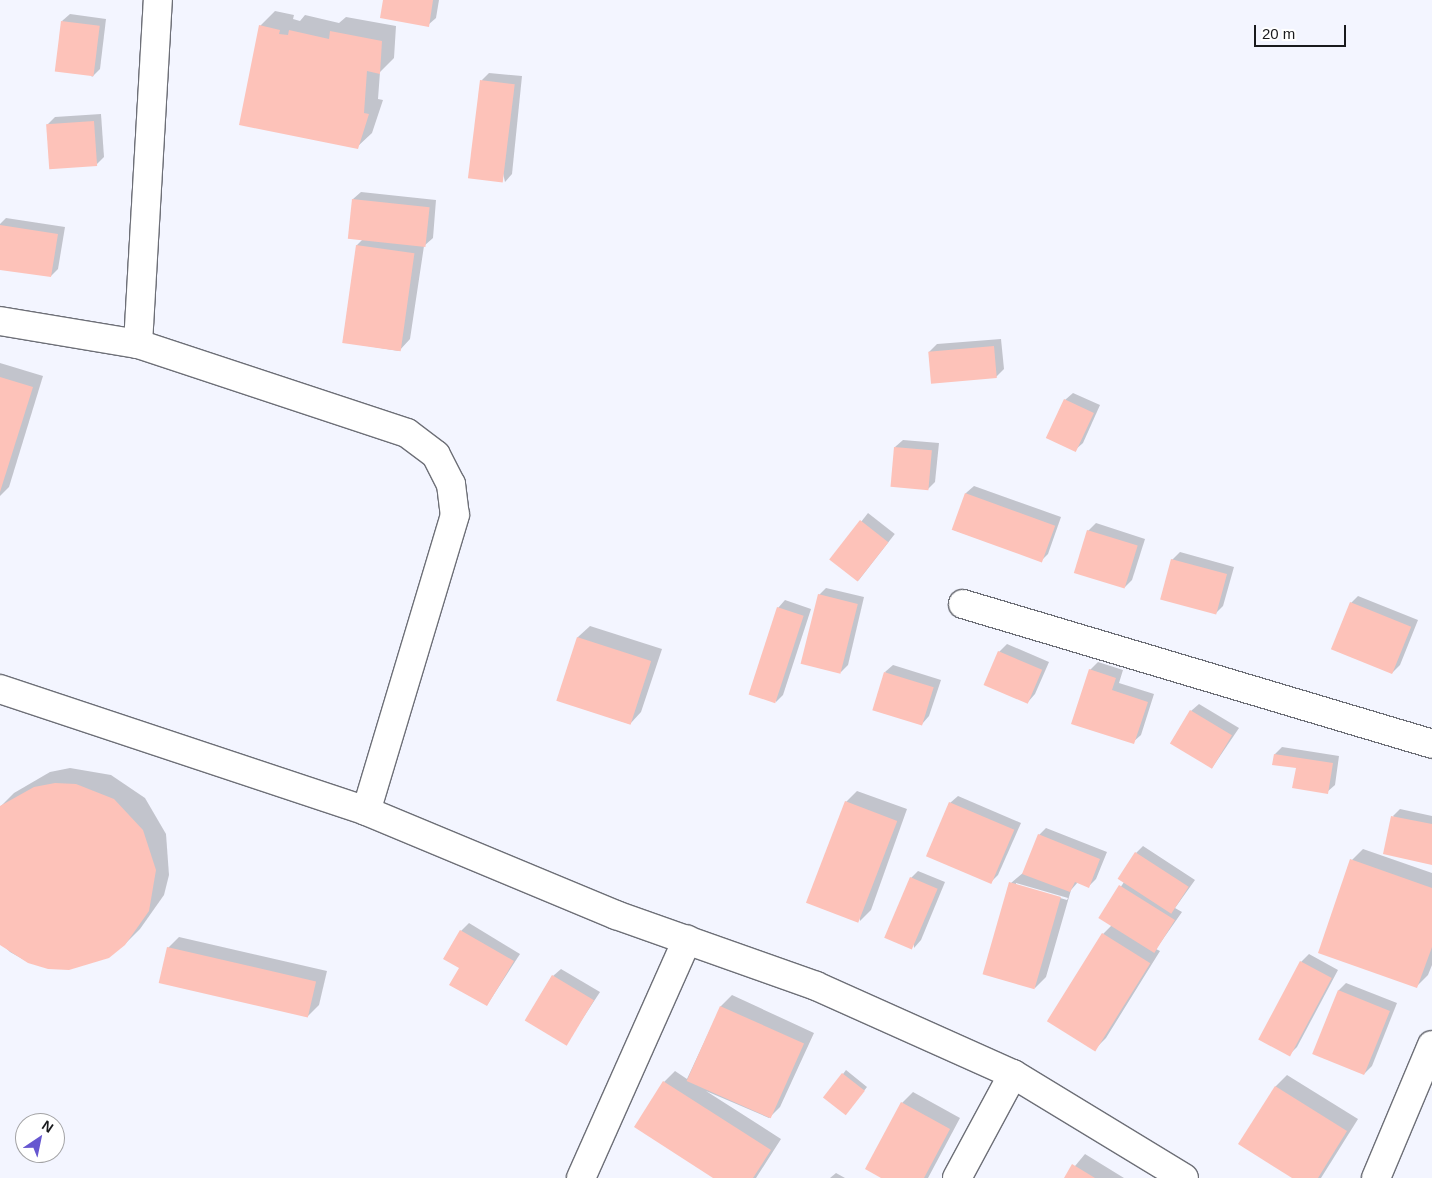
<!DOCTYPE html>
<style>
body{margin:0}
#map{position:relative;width:1432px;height:1178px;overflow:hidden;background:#f3f5ff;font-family:Arial,sans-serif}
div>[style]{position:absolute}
.shadow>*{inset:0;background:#0003;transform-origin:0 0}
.building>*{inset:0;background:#fdc2b9;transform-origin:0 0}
.roads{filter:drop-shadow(1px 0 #6d6f77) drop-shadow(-1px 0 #6d6f77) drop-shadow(0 1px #6d6f77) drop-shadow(0 -1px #6d6f77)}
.minor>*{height:28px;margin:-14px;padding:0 14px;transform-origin:14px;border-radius:14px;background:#fff}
span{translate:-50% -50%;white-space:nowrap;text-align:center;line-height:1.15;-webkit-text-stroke:4px #fff;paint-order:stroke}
.north{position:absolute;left:15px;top:1113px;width:50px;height:50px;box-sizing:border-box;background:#fff;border:1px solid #a3a3a5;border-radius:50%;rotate:34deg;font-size:14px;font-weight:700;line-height:20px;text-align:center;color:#191a1d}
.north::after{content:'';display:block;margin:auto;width:18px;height:22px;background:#6657d0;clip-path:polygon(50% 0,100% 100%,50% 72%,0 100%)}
.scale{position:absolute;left:1254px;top:25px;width:92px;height:22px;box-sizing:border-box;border:2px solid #191a1d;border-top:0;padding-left:6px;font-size:15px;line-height:18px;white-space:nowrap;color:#191a1d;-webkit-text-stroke:4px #fff;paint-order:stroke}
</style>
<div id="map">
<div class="shadow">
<div style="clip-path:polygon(384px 0,439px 0,436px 18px,428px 25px)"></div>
<div style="clip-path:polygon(275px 11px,294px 15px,293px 19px,300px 21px,305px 15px,339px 23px,346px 17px,396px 26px,394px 58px,380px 72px,378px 99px,383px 100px,372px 133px,357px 147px,260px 26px)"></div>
<div style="clip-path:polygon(70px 14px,106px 19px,100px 69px,92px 77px,62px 21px)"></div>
<div style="clip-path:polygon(489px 73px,522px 76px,512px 174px,505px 182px,482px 80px)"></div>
<div style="clip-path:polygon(101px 114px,104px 157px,96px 165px,47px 125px,55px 117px)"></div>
<div style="clip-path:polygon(361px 192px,436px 200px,433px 238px,424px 246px,410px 339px,399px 351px,343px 342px,357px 245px,363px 239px,353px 199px)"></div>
<div style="clip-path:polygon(6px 218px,65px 227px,58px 269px,51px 276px,0 269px,0 224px)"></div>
<div style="clip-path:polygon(1001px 339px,1004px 369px,996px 377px,929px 352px,937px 344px)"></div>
<div style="clip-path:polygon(0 363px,43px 376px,9px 487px,0 496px)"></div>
<div style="clip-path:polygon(1073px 393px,1100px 405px,1083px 443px,1075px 450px,1065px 400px)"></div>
<div style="clip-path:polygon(903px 440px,939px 443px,935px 482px,928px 489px,895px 447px)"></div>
<div style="clip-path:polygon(974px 486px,1061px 517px,1048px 554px,1041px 561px,954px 530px,966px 493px)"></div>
<div style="left:868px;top:513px;width:34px;height:59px;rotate:38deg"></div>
<div style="clip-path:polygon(1096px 523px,1145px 539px,1132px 580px,1125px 587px,1088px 531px)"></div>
<div style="clip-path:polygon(1180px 552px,1234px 567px,1223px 606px,1216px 613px,1172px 560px)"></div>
<div style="clip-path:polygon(826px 588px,864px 597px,848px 665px,841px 672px,819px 595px)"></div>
<div style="clip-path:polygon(1358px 596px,1418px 620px,1400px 665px,1392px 673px,1351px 603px)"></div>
<div style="clip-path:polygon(785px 600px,811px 609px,783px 695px,776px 702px,778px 608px)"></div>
<div style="clip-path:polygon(590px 626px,662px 649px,641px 712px,630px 724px,558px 700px,578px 637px)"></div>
<div style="clip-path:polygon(1007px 644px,1049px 662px,1035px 694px,1028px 702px,999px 652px)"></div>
<div style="clip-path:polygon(1098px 662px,1123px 670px,1119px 683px,1154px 694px,1141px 735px,1133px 742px,1090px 670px)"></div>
<div style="clip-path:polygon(893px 665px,941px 680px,929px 716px,922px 724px,885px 672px)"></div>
<div style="clip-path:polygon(1199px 704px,1239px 728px,1212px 768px,1191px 711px)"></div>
<div style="clip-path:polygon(1282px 747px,1339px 756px,1335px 785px,1327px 792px,1297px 767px,1273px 763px,1275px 754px)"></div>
<div style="clip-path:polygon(70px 768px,111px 775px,145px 798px,166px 834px,169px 875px,164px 895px,140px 929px,125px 944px,28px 962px,10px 952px,0 942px,0 807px,14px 793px,50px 772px)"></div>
<div style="clip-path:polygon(857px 791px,907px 809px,871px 910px,860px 921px,846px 802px)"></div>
<div style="clip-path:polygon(958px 796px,1021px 823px,998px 875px,991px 882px,950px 803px)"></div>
<div style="clip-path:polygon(1400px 809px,1432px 816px,1432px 863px,1393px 816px)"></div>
<div style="clip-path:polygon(evenodd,1046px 828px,1107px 852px,1096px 879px,1089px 886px,1078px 882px,1071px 890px,1046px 977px,1035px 988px,1011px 883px,1024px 872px,1039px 835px,1046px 828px,1016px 883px,1068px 898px,1067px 900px,1016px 885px,1016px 883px)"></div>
<div style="clip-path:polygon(1143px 846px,1195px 880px,1175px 908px,1182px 912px,1156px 949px,1160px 951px,1106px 1038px,1095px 1049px,1103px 934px,1113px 924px,1101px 917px,1124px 882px,1136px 853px)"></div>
<div style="clip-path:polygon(1363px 849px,1432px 873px,1432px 965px,1428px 975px,1417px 986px,1352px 860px)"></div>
<div style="clip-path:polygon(918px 871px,945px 882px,921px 940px,914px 948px,911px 878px)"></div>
<div style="clip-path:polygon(469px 923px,520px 954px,487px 1005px,461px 968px,461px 931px)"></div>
<div style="clip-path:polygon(179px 937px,327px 971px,319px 1005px,308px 1016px,168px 948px)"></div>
<div style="clip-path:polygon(1309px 954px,1338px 970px,1297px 1047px,1289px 1055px,1301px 962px)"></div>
<div style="clip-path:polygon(561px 969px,600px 992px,566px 1044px,553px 976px)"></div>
<div style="clip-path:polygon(1346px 983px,1397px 1003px,1372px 1066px,1364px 1074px,1314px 1053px,1339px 990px)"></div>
<div style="clip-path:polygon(732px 995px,814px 1033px,780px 1107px,769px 1118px,706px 1091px,781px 1139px,756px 1178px,716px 1178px,664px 1082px,675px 1071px,687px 1079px,721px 1006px)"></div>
<div style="clip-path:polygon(846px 1070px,867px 1087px,849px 1110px,825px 1098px)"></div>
<div style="clip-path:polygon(1287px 1075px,1358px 1119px,1321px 1178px,1295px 1178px,1240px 1143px,1276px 1086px)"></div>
<div style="clip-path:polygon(913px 1092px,960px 1118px,928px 1178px,884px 1178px,902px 1103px)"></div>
<div style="clip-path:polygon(1085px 1154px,1124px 1178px,1065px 1178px)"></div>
<div style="clip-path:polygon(836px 1173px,845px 1178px,830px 1178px)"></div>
</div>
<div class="building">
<div style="clip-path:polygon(383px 0,433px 0,429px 27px,380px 18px)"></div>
<div style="left:61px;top:21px;width:39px;height:51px;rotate:7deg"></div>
<div style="clip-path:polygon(259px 25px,280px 30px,279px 34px,288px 35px,289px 30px,329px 39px,330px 31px,382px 41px,380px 74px,367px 71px,364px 113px,369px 114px,358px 149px,239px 125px)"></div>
<div style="left:480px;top:80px;width:35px;height:99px;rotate:7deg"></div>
<div style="left:94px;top:121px;width:45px;height:48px;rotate:86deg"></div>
<div style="left:352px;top:199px;width:78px;height:40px;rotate:6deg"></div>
<div style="clip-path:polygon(0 225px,58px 234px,51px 277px,0 270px)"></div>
<div style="left:356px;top:245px;width:59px;height:99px;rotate:8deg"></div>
<div style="left:994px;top:346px;width:32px;height:66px;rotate:85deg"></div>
<div style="clip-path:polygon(0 377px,33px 387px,0 492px)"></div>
<div style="left:1064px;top:399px;width:33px;height:43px;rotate:25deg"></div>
<div style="left:894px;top:447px;width:38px;height:40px;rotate:5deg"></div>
<div style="left:965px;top:493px;width:96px;height:39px;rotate:20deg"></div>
<div style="left:860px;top:520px;width:36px;height:50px;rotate:38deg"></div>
<div style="left:1087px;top:530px;width:53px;height:45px;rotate:17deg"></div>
<div style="left:1171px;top:559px;width:58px;height:42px;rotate:15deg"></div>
<div style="left:818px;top:594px;width:41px;height:72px;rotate:14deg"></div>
<div style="left:1350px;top:602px;width:66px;height:51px;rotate:22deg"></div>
<div style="left:777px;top:607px;width:28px;height:92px;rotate:18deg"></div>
<div style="left:577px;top:637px;width:78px;height:67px;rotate:18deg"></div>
<div style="left:998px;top:651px;width:48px;height:37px;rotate:23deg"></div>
<div style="clip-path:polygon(1089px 669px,1116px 678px,1112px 690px,1148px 702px,1134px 744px,1071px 724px)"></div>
<div style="left:884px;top:672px;width:52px;height:40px;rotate:17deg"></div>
<div style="left:1190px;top:710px;width:49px;height:39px;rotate:31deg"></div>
<div style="clip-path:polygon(1274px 754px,1333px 763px,1328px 794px,1292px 788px,1296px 768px,1272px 765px)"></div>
<div style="clip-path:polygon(55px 783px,76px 784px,114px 799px,143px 830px,156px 870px,149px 911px,125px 945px,109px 958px,69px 970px,48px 969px,28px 963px,0 945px,0 806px,34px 787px)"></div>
<div style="left:845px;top:801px;width:56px;height:109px;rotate:21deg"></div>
<div style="left:949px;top:802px;width:71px;height:59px;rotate:23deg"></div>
<div style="clip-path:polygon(1391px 816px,1432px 824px,1432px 865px,1383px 854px)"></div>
<div style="clip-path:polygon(1038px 834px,1100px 859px,1089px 888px,1075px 882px,1070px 892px,1022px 874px)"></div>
<div style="left:1135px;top:852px;width:64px;height:32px;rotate:33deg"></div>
<div style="clip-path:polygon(1350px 859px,1432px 888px,1432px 947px,1417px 988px,1318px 953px)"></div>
<div style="left:910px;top:877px;width:30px;height:66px;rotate:23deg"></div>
<div style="left:1009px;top:882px;width:54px;height:96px;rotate:16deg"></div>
<div style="left:1119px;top:885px;width:66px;height:39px;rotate:32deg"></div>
<div style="clip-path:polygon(460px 930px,514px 961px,487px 1006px,449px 985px,459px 968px,443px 959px)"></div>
<div style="left:1102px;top:933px;width:57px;height:104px;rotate:32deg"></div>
<div style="left:167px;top:947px;width:153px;height:37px;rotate:13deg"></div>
<div style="left:1300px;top:961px;width:36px;height:89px;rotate:28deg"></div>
<div style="left:552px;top:975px;width:49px;height:53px;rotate:31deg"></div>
<div style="left:1338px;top:990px;width:56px;height:69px;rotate:22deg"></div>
<div style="left:720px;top:1006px;width:92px;height:82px;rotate:24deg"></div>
<div style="left:842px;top:1073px;width:29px;height:31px;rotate:38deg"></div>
<div style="clip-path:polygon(663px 1081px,771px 1150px,753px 1178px,713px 1178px,634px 1127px)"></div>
<div style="clip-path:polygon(1275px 1086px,1347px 1131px,1318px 1178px,1292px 1178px,1238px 1144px)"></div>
<div style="clip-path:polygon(901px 1102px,950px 1129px,924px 1178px,881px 1178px,865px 1169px)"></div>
<div style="clip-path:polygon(1072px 1164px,1095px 1178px,1064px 1178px)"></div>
</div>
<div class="roads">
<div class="minor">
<div style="left:0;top:321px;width:140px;rotate:9.5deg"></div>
<div style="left:138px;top:344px;width:283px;rotate:18.3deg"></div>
<div style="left:407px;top:433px;width:36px;rotate:37deg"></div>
<div style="left:436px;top:455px;width:33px;rotate:63deg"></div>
<div style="left:451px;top:484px;width:31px;rotate:83deg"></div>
<div style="left:455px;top:515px;width:309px;rotate:106.7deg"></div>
<div style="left:138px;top:344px;width:345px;rotate:-86.7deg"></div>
<div style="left:963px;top:604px;width:489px;rotate:16.6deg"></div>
<div style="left:0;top:689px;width:386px;rotate:18.4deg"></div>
<div style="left:366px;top:811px;width:271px;rotate:22.6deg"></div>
<div style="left:616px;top:915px;width:212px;rotate:19.5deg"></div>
<div style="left:816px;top:986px;width:216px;rotate:24.1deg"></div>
<div style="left:1013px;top:1074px;width:200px;rotate:31.3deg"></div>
<div style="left:581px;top:1178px;width:261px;rotate:-66deg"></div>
<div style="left:957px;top:1178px;width:118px;rotate:-61.7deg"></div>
<div style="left:1376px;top:1178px;width:144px;rotate:-67.2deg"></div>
</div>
</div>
<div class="north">N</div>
<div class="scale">20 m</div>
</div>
